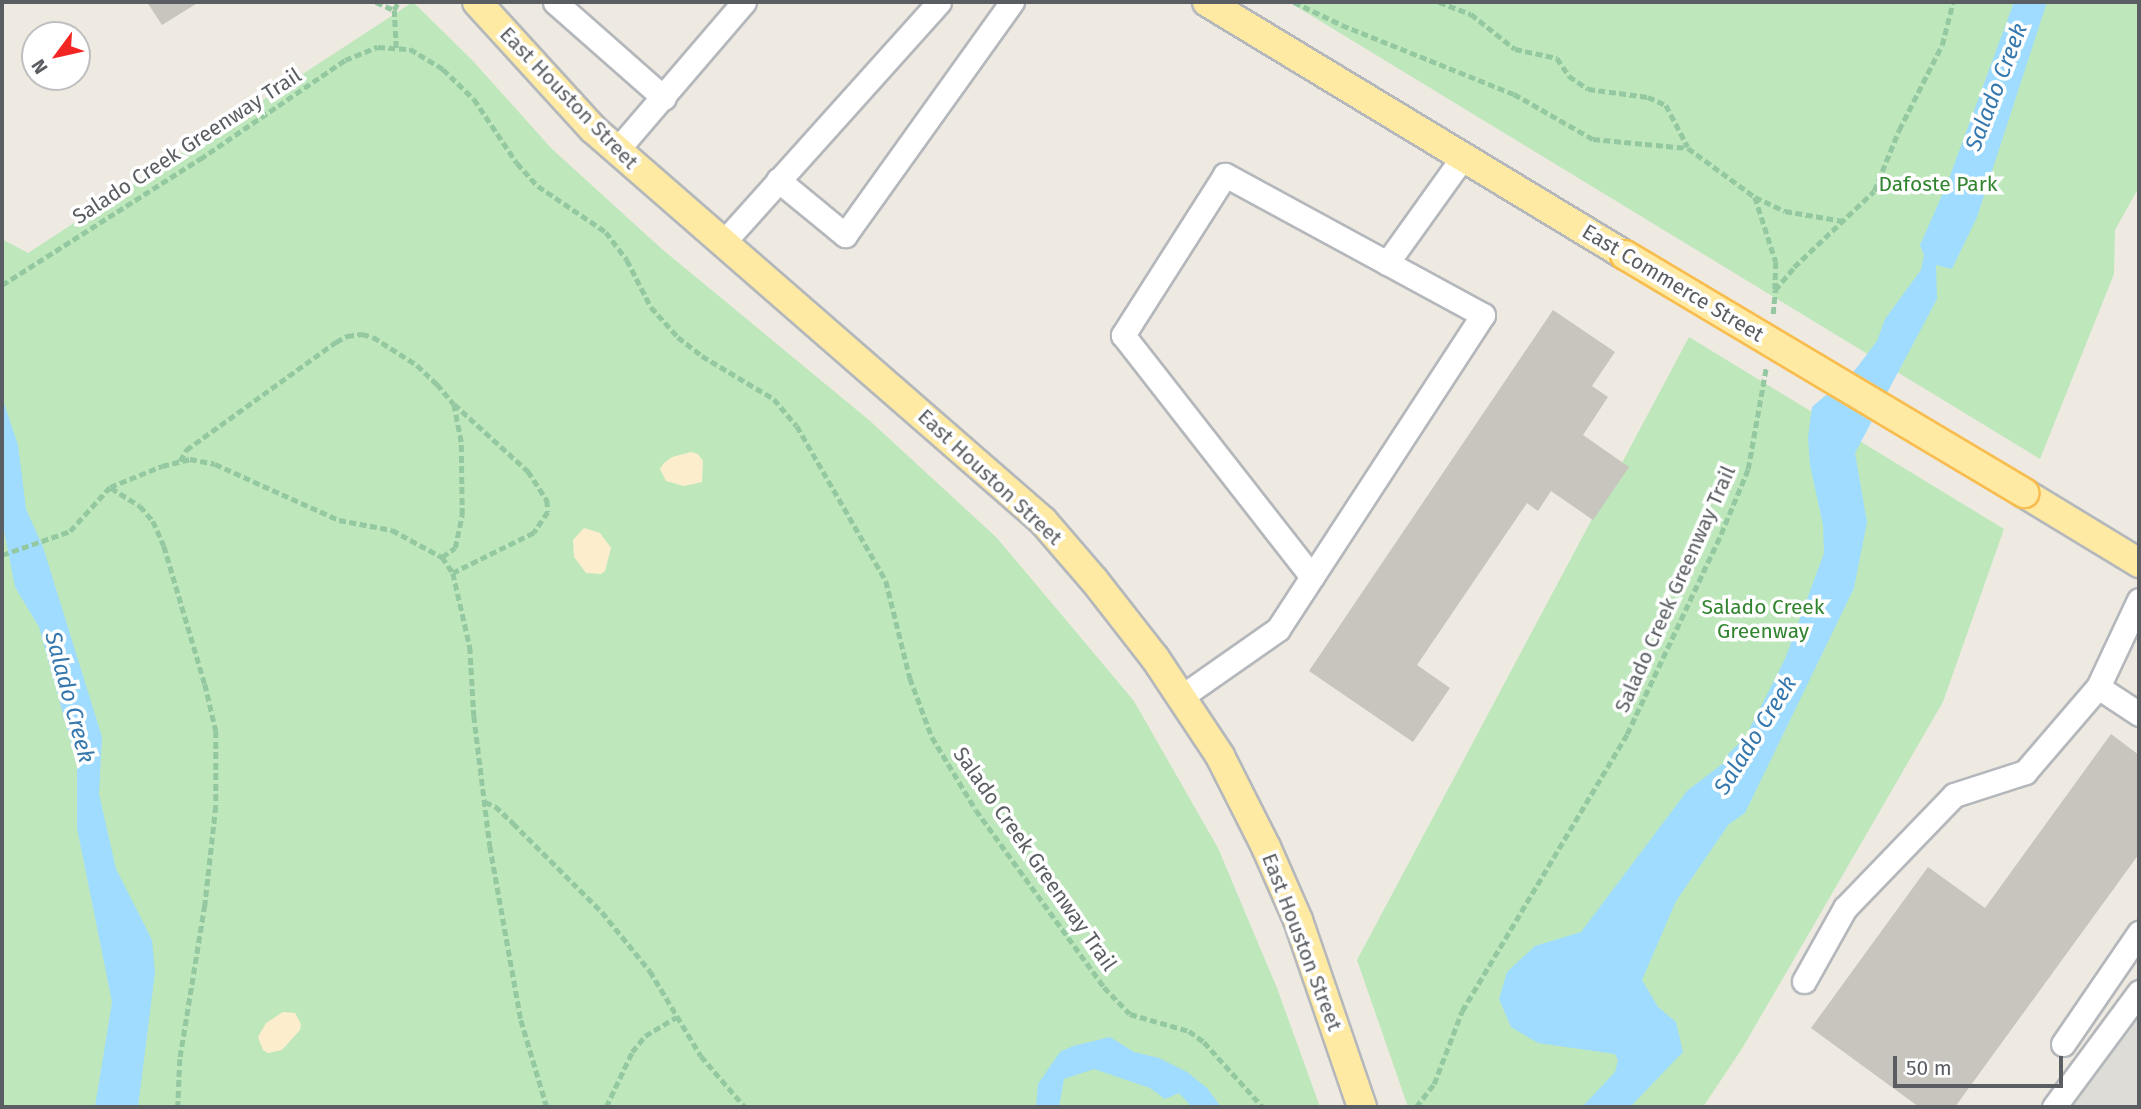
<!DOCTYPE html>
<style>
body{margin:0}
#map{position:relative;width:2141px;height:1109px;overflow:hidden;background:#eeeae1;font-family:"Fira Sans",sans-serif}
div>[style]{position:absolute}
.industrial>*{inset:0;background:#dedcd6}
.green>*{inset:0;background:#bee7bc}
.sand>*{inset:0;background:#fceecd}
.water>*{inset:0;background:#9fdcff}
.building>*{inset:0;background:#c8c4be}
.path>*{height:4.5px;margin-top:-2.25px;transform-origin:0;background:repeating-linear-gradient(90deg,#94c8a0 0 7px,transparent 0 10.5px)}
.roads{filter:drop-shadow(2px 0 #b4b8bc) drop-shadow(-2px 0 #b4b8bc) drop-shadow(0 2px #b4b8bc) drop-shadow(0 -2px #b4b8bc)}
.minor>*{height:23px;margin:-11.5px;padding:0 11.5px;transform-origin:11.5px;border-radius:11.5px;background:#fff}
.major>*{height:28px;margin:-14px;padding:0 14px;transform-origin:14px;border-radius:14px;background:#ffeaa4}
.bridges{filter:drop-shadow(2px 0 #f8bd4f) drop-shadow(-2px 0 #f8bd4f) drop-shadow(0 2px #f8bd4f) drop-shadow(0 -2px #f8bd4f)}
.major-bridge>*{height:28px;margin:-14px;padding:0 14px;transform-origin:14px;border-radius:14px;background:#ffeaa4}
span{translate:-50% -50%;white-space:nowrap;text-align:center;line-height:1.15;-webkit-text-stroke:7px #fff;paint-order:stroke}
.street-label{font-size:21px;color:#5a5e63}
.park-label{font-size:21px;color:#31842f}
.water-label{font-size:23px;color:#3678ad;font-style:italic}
.frame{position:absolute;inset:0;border:4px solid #5a5e63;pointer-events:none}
.north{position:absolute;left:21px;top:21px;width:70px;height:70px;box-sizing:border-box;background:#fff;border:2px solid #bdbfc1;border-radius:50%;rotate:237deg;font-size:19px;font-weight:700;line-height:28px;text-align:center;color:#5a5e63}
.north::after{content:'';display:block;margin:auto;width:24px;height:32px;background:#f22523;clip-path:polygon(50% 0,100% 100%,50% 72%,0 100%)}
.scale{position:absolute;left:1893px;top:1056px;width:170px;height:32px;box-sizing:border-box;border:4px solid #5a5e63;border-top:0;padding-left:9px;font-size:21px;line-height:24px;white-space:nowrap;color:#5a5e63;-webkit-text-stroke:5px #fff;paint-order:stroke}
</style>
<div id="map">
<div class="industrial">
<div style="clip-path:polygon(2139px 974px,2139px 1107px,2042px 1107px)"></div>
</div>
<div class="green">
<div style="clip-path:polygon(413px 2px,473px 61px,552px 149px,663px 250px,869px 420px,997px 538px,1134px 701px,1218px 848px,1277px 988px,1320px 1107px,2px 1107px,2px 239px,28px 253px)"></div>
<div style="clip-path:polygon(1289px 2px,2139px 2px,2139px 187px,2115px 230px,2114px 274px,2040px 459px)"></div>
<div style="clip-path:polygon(1689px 337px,2004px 529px,1943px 702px,1743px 1047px,1703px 1107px,1408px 1107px,1357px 960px)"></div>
</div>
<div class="sand">
<div style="clip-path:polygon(691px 452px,698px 454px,703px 461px,702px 482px,684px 486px,666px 481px,660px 469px,664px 463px,672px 457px)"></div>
<div style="clip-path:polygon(584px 528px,600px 533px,611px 548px,605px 571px,601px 574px,586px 573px,574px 557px,573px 540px)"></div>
<div style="clip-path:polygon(283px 1012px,295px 1013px,301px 1024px,300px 1030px,282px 1050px,268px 1053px,263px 1050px,258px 1037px,266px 1023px)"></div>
</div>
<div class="water">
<div style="clip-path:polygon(2014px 2px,2047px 2px,1977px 217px,1952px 269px,1936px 265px,1937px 299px,1855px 453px,1867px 522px,1854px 588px,1745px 813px,1729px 824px,1676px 901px,1642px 980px,1658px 1007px,1676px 1022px,1683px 1052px,1630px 1107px,1582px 1107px,1615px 1072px,1618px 1060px,1615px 1054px,1538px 1043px,1511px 1027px,1499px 999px,1507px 972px,1535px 946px,1581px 932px,1687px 791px,1725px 762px,1728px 754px,1745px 738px,1785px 659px,1824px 553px,1823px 525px,1810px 465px,1808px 437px,1812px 407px,1855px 370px,1877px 341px,1885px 319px,1921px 270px,1924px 255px,1920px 245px,1947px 184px)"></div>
<div style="clip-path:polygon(2px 397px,18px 445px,26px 509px,43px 547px,102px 737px,99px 794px,116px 869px,152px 940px,155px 972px,138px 1107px,95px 1107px,112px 1002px,77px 828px,77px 764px,39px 627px,15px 587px,2px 520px)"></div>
<div style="clip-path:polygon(1110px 1037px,1134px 1052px,1159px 1058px,1187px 1072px,1207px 1088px,1221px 1107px,1192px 1107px,1179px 1093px,1165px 1099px,1150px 1088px,1094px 1069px,1064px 1079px,1059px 1107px,1036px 1107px,1038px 1084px,1060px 1052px,1073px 1046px)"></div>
</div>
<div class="building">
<div style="clip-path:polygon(147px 2px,199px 2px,162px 25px)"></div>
<div style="clip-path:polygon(1553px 310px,1615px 352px,1592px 386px,1608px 397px,1583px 435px,1629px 467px,1593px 520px,1551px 491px,1538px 511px,1527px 503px,1417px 665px,1450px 688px,1413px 742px,1309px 671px)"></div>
<div style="clip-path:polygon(2111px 734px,2139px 755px,2139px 854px,1955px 1107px,1919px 1107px,1811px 1028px,1928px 867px,1985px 908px)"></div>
</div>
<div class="path">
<div style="left:376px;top:2px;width:20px;rotate:24deg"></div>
<div style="left:1294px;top:2px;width:53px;rotate:25.6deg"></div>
<div style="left:1342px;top:25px;width:185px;rotate:21.9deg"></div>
<div style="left:1514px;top:94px;width:91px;rotate:29.7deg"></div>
<div style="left:1593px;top:139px;width:95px;rotate:5.4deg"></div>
<div style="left:1688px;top:148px;width:83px;rotate:36.2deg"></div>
<div style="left:1755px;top:197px;width:33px;rotate:25deg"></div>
<div style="left:1785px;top:211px;width:59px;rotate:9.8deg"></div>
<div style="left:1439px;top:2px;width:34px;rotate:21deg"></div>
<div style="left:1471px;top:14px;width:56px;rotate:38.5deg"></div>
<div style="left:1515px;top:49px;width:43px;rotate:12.1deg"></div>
<div style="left:1557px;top:58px;width:22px;rotate:56deg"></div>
<div style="left:1569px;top:76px;width:23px;rotate:34deg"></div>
<div style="left:1588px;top:89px;width:61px;rotate:7.6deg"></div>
<div style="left:1648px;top:97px;width:20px;rotate:24deg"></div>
<div style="left:1666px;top:105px;width:47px;rotate:62.4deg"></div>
<div style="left:396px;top:48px;width:38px;rotate:-93deg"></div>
<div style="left:394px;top:10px;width:9px;rotate:-63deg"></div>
<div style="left:1755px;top:197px;width:68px;rotate:72.1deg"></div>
<div style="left:1776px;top:262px;width:27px;rotate:92deg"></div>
<div style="left:2px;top:285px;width:235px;rotate:-32.5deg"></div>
<div style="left:200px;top:159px;width:176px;rotate:-34.3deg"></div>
<div style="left:345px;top:60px;width:35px;rotate:-22deg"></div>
<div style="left:378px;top:47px;width:32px;rotate:4deg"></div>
<div style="left:410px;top:49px;width:39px;rotate:31deg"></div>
<div style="left:443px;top:69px;width:43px;rotate:44.1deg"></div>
<div style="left:474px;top:99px;width:77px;rotate:56.1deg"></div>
<div style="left:517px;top:163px;width:31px;rotate:48deg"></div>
<div style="left:538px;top:186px;width:82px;rotate:34.1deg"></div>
<div style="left:606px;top:232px;width:35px;rotate:53deg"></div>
<div style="left:627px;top:260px;width:53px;rotate:62.9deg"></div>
<div style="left:651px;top:307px;width:40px;rotate:48deg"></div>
<div style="left:678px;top:337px;width:31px;rotate:38deg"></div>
<div style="left:702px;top:356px;width:84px;rotate:30.8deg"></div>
<div style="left:774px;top:399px;width:35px;rotate:50deg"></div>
<div style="left:797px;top:426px;width:179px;rotate:60.1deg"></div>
<div style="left:886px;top:581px;width:100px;rotate:76.1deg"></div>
<div style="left:910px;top:678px;width:63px;rotate:69.6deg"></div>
<div style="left:932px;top:737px;width:85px;rotate:58.9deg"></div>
<div style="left:976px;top:810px;width:218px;rotate:54.1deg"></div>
<div style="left:1104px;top:987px;width:37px;rotate:46deg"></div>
<div style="left:1130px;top:1014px;width:61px;rotate:16.1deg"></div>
<div style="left:1189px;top:1031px;width:19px;rotate:36deg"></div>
<div style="left:1204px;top:1042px;width:88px;rotate:47.8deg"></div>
<div style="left:1773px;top:314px;width:24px;rotate:-85deg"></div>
<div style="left:1775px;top:290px;width:30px;rotate:-50deg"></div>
<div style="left:1794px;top:267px;width:110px;rotate:-43.5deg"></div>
<div style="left:1874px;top:191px;width:66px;rotate:-67.7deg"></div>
<div style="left:1899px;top:130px;width:95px;rotate:-63.2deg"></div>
<div style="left:1942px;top:45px;width:44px;rotate:-75.7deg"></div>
<div style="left:180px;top:461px;width:13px;rotate:-61deg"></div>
<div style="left:186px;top:450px;width:185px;rotate:-35.8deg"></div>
<div style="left:336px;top:342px;width:13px;rotate:-29deg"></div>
<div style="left:347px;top:336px;width:15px;rotate:-8deg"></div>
<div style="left:362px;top:334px;width:11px;rotate:15deg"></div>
<div style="left:373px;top:337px;width:52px;rotate:32.5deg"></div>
<div style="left:417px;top:365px;width:28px;rotate:44deg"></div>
<div style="left:437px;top:384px;width:26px;rotate:50deg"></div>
<div style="left:454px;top:404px;width:100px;rotate:42.2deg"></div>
<div style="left:528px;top:471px;width:35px;rotate:57deg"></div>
<div style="left:547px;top:500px;width:12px;rotate:85deg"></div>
<div style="left:548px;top:512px;width:25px;rotate:124deg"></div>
<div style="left:534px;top:533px;width:90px;rotate:153.7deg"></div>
<div style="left:111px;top:488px;width:34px;rotate:32deg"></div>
<div style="left:140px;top:506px;width:20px;rotate:49deg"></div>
<div style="left:153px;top:521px;width:27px;rotate:66deg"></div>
<div style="left:164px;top:546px;width:144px;rotate:73.5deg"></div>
<div style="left:205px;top:684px;width:48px;rotate:76.8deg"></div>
<div style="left:216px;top:731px;width:75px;rotate:90deg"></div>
<div style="left:216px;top:806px;width:100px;rotate:96.3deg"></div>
<div style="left:205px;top:905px;width:156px;rotate:99.2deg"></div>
<div style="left:180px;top:1059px;width:48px;rotate:92.4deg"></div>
<div style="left:2px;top:555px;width:72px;rotate:-19.4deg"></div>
<div style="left:70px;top:531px;width:59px;rotate:-47.7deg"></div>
<div style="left:110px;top:487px;width:56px;rotate:-22deg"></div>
<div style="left:162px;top:466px;width:29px;rotate:-14deg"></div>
<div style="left:190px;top:459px;width:25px;rotate:11deg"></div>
<div style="left:215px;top:464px;width:136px;rotate:24.3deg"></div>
<div style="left:339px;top:520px;width:54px;rotate:10.7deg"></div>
<div style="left:392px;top:530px;width:57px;rotate:28.4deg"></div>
<div style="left:442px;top:557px;width:19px;rotate:55deg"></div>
<div style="left:453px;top:573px;width:76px;rotate:77.1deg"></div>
<div style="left:470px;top:647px;width:69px;rotate:86.7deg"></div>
<div style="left:474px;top:716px;width:131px;rotate:83deg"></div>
<div style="left:490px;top:846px;width:177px;rotate:79.9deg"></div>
<div style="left:521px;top:1020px;width:91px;rotate:73.4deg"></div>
<div style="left:442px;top:557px;width:16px;rotate:-35deg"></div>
<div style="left:455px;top:548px;width:34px;rotate:-78deg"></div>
<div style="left:462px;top:515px;width:73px;rotate:-90.8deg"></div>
<div style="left:461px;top:442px;width:38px;rotate:-101deg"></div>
<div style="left:485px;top:802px;width:11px;rotate:22deg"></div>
<div style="left:495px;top:806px;width:25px;rotate:43deg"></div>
<div style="left:513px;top:823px;width:126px;rotate:45deg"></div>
<div style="left:602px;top:912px;width:76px;rotate:50.9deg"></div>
<div style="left:650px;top:971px;width:99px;rotate:59deg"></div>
<div style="left:701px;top:1056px;width:67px;rotate:49.2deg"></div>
<div style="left:606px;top:1107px;width:61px;rotate:-64.7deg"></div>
<div style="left:632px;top:1052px;width:21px;rotate:-51deg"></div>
<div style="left:645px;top:1036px;width:37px;rotate:-31deg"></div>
<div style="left:1416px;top:1107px;width:29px;rotate:-52deg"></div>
<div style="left:1434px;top:1084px;width:78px;rotate:-69deg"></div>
<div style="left:1462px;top:1011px;width:322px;rotate:-59.2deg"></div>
<div style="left:1627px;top:734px;width:221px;rotate:-64.8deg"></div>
<div style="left:1721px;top:534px;width:70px;rotate:-67.4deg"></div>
<div style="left:1748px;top:469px;width:103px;rotate:-79.9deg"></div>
</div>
<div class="roads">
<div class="minor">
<div style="left:555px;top:2px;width:145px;rotate:41.4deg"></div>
<div style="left:617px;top:150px;width:195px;rotate:-49.4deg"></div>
<div style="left:778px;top:180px;width:87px;rotate:39.4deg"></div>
<div style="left:845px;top:235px;width:287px;rotate:-54.4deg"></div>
<div style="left:722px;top:244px;width:325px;rotate:-48.1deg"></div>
<div style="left:1387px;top:263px;width:130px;rotate:-54.4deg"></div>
<div style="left:2139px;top:600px;width:96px;rotate:115.2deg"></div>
<div style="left:2098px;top:687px;width:49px;rotate:33.4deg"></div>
<div style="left:1181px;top:697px;width:118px;rotate:-35deg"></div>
<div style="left:1278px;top:629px;width:375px;rotate:-56.9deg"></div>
<div style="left:1483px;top:315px;width:294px;rotate:-151.5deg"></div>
<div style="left:1225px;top:175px;width:190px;rotate:122.5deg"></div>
<div style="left:1123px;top:335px;width:307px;rotate:52deg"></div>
<div style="left:1804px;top:981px;width:84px;rotate:-60.7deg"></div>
<div style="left:1845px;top:908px;width:157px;rotate:-46deg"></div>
<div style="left:1954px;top:795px;width:75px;rotate:-17.9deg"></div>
<div style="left:2025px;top:772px;width:112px;rotate:-49.3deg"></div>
<div style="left:2063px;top:1044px;width:135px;rotate:-55.6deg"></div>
<div style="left:2054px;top:1107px;width:143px;rotate:-53.5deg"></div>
</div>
<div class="major">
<div style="left:477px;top:2px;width:172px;rotate:47.6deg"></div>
<div style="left:593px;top:129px;width:597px;rotate:41.06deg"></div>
<div style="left:1043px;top:521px;width:78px;rotate:49.2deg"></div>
<div style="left:1094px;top:580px;width:99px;rotate:52deg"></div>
<div style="left:1155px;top:658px;width:118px;rotate:56.4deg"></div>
<div style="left:1220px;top:756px;width:102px;rotate:63.2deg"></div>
<div style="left:1266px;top:847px;width:80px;rotate:66.3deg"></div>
<div style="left:1298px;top:920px;width:198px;rotate:71.1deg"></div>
<div style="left:1207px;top:2px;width:489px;rotate:31.2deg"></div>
<div style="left:2024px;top:493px;width:135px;rotate:31.3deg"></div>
</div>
</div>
<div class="bridges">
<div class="major-bridge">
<div style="left:1625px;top:255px;width:465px;rotate:30.8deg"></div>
</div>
</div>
<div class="street-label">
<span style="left:569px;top:98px;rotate:46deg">East Houston Street</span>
<span style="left:187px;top:146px;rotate:-33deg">Salado Creek Greenway Trail</span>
<span style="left:1673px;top:283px;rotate:31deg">East Commerce Street</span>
<span style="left:990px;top:477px;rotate:43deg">East Houston Street</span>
<span style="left:1675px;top:589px;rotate:-66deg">Salado Creek Greenway Trail</span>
<span style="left:1035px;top:859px;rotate:55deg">Salado Creek Greenway Trail</span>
<span style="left:1302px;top:942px;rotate:69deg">East Houston Street</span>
</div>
<div class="park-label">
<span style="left:1938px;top:184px">Dafoste Park</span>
<span style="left:1763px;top:619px">Salado Creek<br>Greenway</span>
</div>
<div class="water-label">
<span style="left:1996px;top:87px;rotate:-69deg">Salado Creek</span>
<span style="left:70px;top:697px;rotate:75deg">Salado Creek</span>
<span style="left:1755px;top:735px;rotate:-58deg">Salado Creek</span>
</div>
<div class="frame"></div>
<div class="north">N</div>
<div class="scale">50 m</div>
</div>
